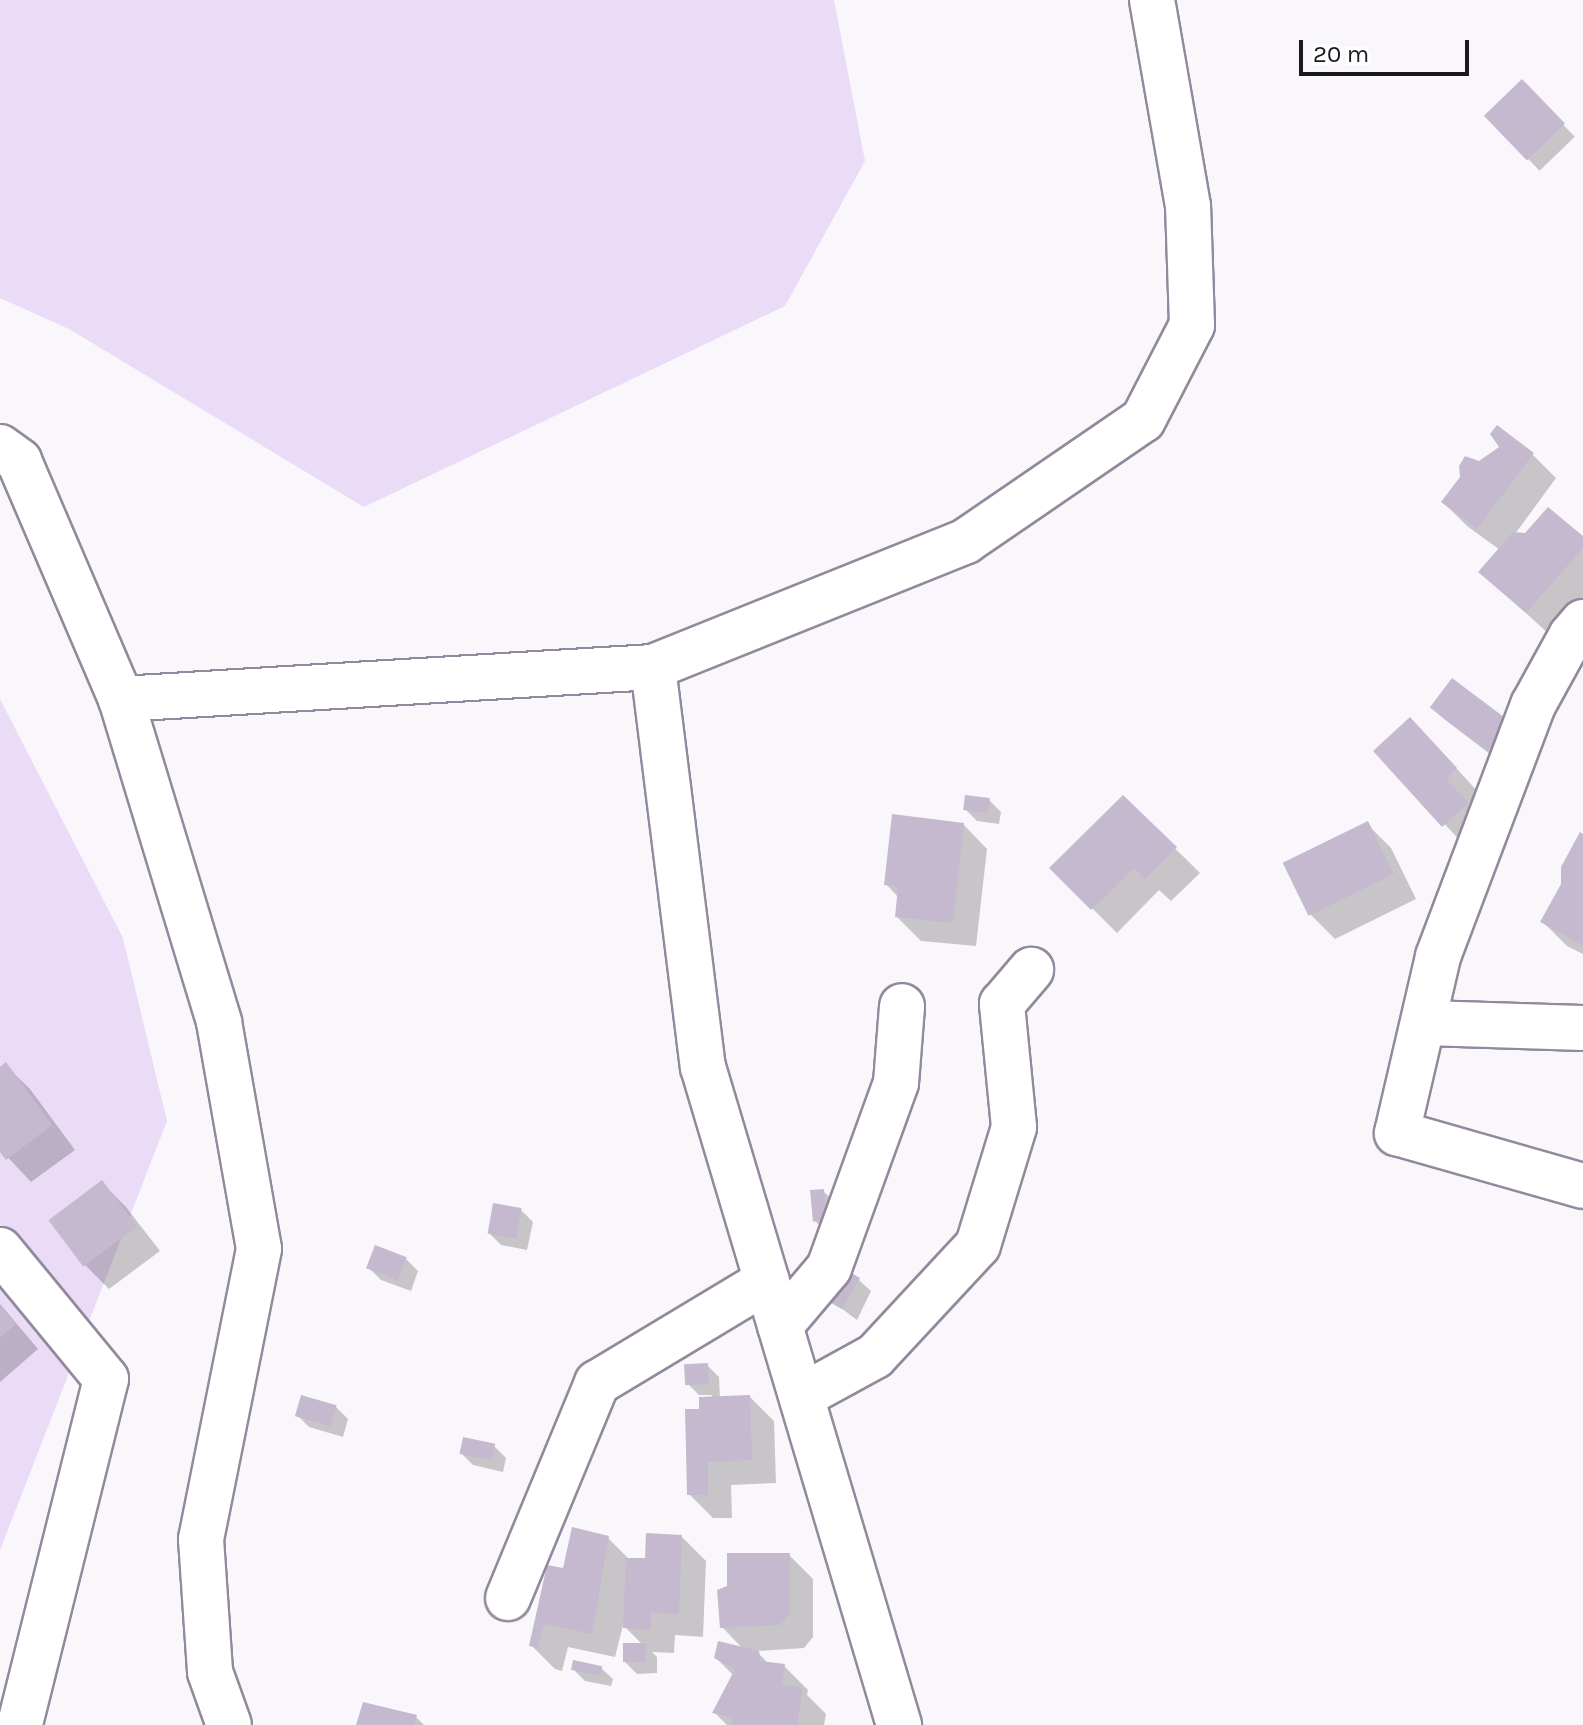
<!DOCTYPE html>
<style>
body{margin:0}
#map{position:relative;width:1583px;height:1725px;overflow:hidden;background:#faf7fc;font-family:Karla,sans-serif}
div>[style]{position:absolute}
.green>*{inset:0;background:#eadbf7}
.shadow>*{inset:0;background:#0003;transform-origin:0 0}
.building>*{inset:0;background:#c4b9ce;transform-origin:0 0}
.roads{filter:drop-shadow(2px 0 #93899d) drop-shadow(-2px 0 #93899d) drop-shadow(0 2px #93899d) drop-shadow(0 -2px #93899d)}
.street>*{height:44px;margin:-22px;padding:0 22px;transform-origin:22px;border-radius:22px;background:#fff}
span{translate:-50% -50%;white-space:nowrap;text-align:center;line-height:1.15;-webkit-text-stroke:8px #fff;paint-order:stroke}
.scale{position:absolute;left:1299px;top:40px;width:170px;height:36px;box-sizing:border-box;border:4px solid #1c181f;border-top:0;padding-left:10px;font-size:24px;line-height:28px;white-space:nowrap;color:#1c181f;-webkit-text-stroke:6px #fff;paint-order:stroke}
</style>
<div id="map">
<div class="green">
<div style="clip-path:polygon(0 0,834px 0,865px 161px,785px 306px,364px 507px,69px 329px,0 298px)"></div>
<div style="clip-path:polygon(0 699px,123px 938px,167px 1121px,0 1550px)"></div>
</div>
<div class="shadow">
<div style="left:1522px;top:82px;width:76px;height:49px;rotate:46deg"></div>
<div style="clip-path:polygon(1532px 454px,1556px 478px,1515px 534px,1583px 539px,1583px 599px,1551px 636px,1481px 572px,1500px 550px,1467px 526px,1443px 502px,1479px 464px)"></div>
<div style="clip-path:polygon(1432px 708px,1508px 722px,1499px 761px,1444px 719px)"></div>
<div style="clip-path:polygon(1434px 744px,1480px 794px,1469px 804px,1491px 829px,1468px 849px,1376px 751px)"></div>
<div style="clip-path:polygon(1123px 797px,1200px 873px,1171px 901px,1159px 890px,1117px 933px,1052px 868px)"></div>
<div style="clip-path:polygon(989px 800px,1001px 812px,999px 824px,977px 821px,965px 809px)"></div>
<div style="clip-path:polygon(963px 824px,987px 849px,976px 946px,921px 941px,897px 917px,899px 898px,886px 884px)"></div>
<div style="clip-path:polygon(1367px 824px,1391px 848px,1416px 899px,1335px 939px,1311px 915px)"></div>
<div style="clip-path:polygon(1583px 836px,1583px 954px,1567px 946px,1543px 922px,1563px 885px)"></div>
<div style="clip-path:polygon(5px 1065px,30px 1089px,75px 1150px,31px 1182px,0 1149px,0 1069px)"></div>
<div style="clip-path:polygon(102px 1183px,126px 1207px,160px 1251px,109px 1289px,85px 1265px)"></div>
<div style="clip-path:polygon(823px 1191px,835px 1202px,827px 1232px,815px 1221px)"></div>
<div style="clip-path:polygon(521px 1210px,533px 1222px,527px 1250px,501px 1245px,489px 1233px)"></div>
<div style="clip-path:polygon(406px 1259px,418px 1271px,411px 1291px,381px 1280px,369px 1268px)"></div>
<div style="clip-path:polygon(859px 1280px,871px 1291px,857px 1320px,834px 1303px)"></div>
<div style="clip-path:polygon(0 1304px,38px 1349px,0 1382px)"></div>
<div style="clip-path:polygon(707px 1365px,719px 1377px,720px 1398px,750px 1397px,774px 1421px,776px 1483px,731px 1485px,732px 1518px,713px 1518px,689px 1494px,702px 1411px,712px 1398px,712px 1395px,699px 1395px,687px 1383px)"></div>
<div style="clip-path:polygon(336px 1407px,348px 1419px,343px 1437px,309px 1427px,297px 1415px)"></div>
<div style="clip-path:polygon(494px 1446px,506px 1458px,503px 1472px,473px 1465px,461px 1453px)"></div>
<div style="clip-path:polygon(682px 1537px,706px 1561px,703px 1637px,675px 1635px,674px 1653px,652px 1652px,657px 1657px,657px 1673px,637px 1674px,625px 1662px,643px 1645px,623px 1625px,615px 1657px,568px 1647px,562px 1671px,555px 1669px,531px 1645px,564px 1571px,608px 1538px,630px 1560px,647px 1560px)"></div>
<div style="clip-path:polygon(789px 1555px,813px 1579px,813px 1637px,804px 1648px,756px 1651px,769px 1664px,784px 1666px,808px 1690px,807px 1695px,826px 1714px,824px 1725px,727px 1725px,715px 1713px,734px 1676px,716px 1658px,744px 1650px,722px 1627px)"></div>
<div style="clip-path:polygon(601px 1668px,613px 1679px,611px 1686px,585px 1681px,573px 1669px)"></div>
<div style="clip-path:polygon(416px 1717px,424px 1725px,358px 1725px)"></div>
</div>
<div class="building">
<div style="left:1522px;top:79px;width:62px;height:53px;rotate:46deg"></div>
<div style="clip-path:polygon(1497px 425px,1534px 453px,1477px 529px,1441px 502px,1460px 477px,1459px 466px,1465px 456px,1479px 461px,1499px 447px,1490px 434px)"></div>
<div style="clip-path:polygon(1548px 507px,1583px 536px,1583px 548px,1526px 613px,1478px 572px,1513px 532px,1525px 533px)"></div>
<div style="left:1452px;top:678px;width:72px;height:37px;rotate:37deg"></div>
<div style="clip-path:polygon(1410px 717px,1457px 768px,1446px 779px,1469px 803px,1442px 827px,1373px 751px)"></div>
<div style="left:965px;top:795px;width:25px;height:15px;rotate:7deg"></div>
<div style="clip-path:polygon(1123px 795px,1177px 847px,1145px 879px,1134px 868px,1091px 910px,1049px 868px)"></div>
<div style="clip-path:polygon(892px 814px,964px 823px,953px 923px,895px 917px,898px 887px,884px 885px)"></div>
<div style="left:1368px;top:821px;width:59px;height:95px;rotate:64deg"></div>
<div style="clip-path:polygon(1580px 832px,1583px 834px,1583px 945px,1540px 922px,1561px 884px,1561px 867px)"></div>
<div style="clip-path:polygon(6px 1062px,52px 1125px,6px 1160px,0 1152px,0 1067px)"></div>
<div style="left:102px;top:1180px;width:58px;height:67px;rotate:53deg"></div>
<div style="clip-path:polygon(824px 1189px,826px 1217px,813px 1222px,810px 1190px)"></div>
<div style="left:493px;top:1203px;width:29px;height:31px;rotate:10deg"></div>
<div style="left:375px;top:1245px;width:34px;height:25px;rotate:21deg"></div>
<div style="left:848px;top:1271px;width:14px;height:36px;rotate:30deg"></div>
<div style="clip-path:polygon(0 1306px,16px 1324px,0 1338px)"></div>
<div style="left:708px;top:1363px;width:21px;height:24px;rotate:87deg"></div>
<div style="left:301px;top:1395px;width:37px;height:22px;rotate:16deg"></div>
<div style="clip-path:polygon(750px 1395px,752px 1460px,708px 1462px,708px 1495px,687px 1495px,685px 1409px,699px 1409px,699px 1397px)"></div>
<div style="left:463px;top:1437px;width:33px;height:17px;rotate:12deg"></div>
<div style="clip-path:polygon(572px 1527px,609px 1536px,592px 1634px,544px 1624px,538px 1648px,529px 1646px,547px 1565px,563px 1568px)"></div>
<div style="clip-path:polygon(646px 1533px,682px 1535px,679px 1614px,651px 1612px,651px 1630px,623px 1628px,626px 1558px,645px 1558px)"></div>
<div style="clip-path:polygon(727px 1553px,790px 1553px,790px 1613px,780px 1625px,720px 1628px,717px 1590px,727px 1586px)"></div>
<div style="clip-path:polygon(718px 1641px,759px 1651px,761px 1661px,785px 1664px,782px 1685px,803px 1688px,797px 1725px,731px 1725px,733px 1717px,712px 1713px,735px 1669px,714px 1658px)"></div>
<div style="left:646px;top:1643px;width:19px;height:23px;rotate:90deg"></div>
<div style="left:573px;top:1660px;width:30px;height:10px;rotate:12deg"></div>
<div style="clip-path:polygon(363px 1702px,417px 1715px,414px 1725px,356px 1725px)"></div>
</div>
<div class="roads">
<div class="street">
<div style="left:0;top:447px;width:24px;rotate:36deg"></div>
<div style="left:19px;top:461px;width:259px;rotate:66.8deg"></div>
<div style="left:121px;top:699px;width:338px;rotate:73.1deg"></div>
<div style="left:219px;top:1022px;width:230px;rotate:80deg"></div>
<div style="left:259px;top:1249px;width:296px;rotate:101.3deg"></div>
<div style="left:201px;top:1539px;width:133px;rotate:86.1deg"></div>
<div style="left:210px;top:1672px;width:56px;rotate:70.3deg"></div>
<div style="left:1583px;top:622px;width:18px;rotate:131deg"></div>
<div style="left:1571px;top:636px;width:79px;rotate:118.8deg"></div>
<div style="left:1533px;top:705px;width:269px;rotate:110.7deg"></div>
<div style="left:1438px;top:957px;width:181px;rotate:103.1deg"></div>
<div style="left:1397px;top:1133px;width:193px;rotate:15.9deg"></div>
<div style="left:653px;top:667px;width:403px;rotate:82.9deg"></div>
<div style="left:703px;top:1067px;width:687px;rotate:73.41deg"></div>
<div style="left:121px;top:699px;width:533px;rotate:-3.44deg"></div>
<div style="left:653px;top:667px;width:337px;rotate:-21.9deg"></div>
<div style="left:966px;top:541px;width:214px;rotate:-34.4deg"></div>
<div style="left:1143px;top:420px;width:107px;rotate:-62.7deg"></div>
<div style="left:1192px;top:325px;width:119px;rotate:-91.9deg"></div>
<div style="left:1188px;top:206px;width:209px;rotate:-99.9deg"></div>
<div style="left:1425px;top:1023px;width:158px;rotate:1.8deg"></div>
<div style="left:0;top:1250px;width:167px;rotate:50.6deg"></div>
<div style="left:106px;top:1379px;width:357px;rotate:104deg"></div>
<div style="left:780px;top:1326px;width:76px;rotate:-49.8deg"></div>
<div style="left:829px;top:1268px;width:197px;rotate:-70.1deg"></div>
<div style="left:896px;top:1083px;width:77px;rotate:-85.5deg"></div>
<div style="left:802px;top:1396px;width:83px;rotate:-28.7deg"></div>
<div style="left:875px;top:1356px;width:151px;rotate:-47.1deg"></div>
<div style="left:978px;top:1245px;width:123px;rotate:-73deg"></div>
<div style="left:1014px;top:1127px;width:124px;rotate:-95.6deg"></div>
<div style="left:1002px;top:1004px;width:45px;rotate:-49.5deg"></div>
<div style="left:508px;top:1598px;width:233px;rotate:-67.5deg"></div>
<div style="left:597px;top:1383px;width:198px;rotate:-31deg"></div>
</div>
</div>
<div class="scale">20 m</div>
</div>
